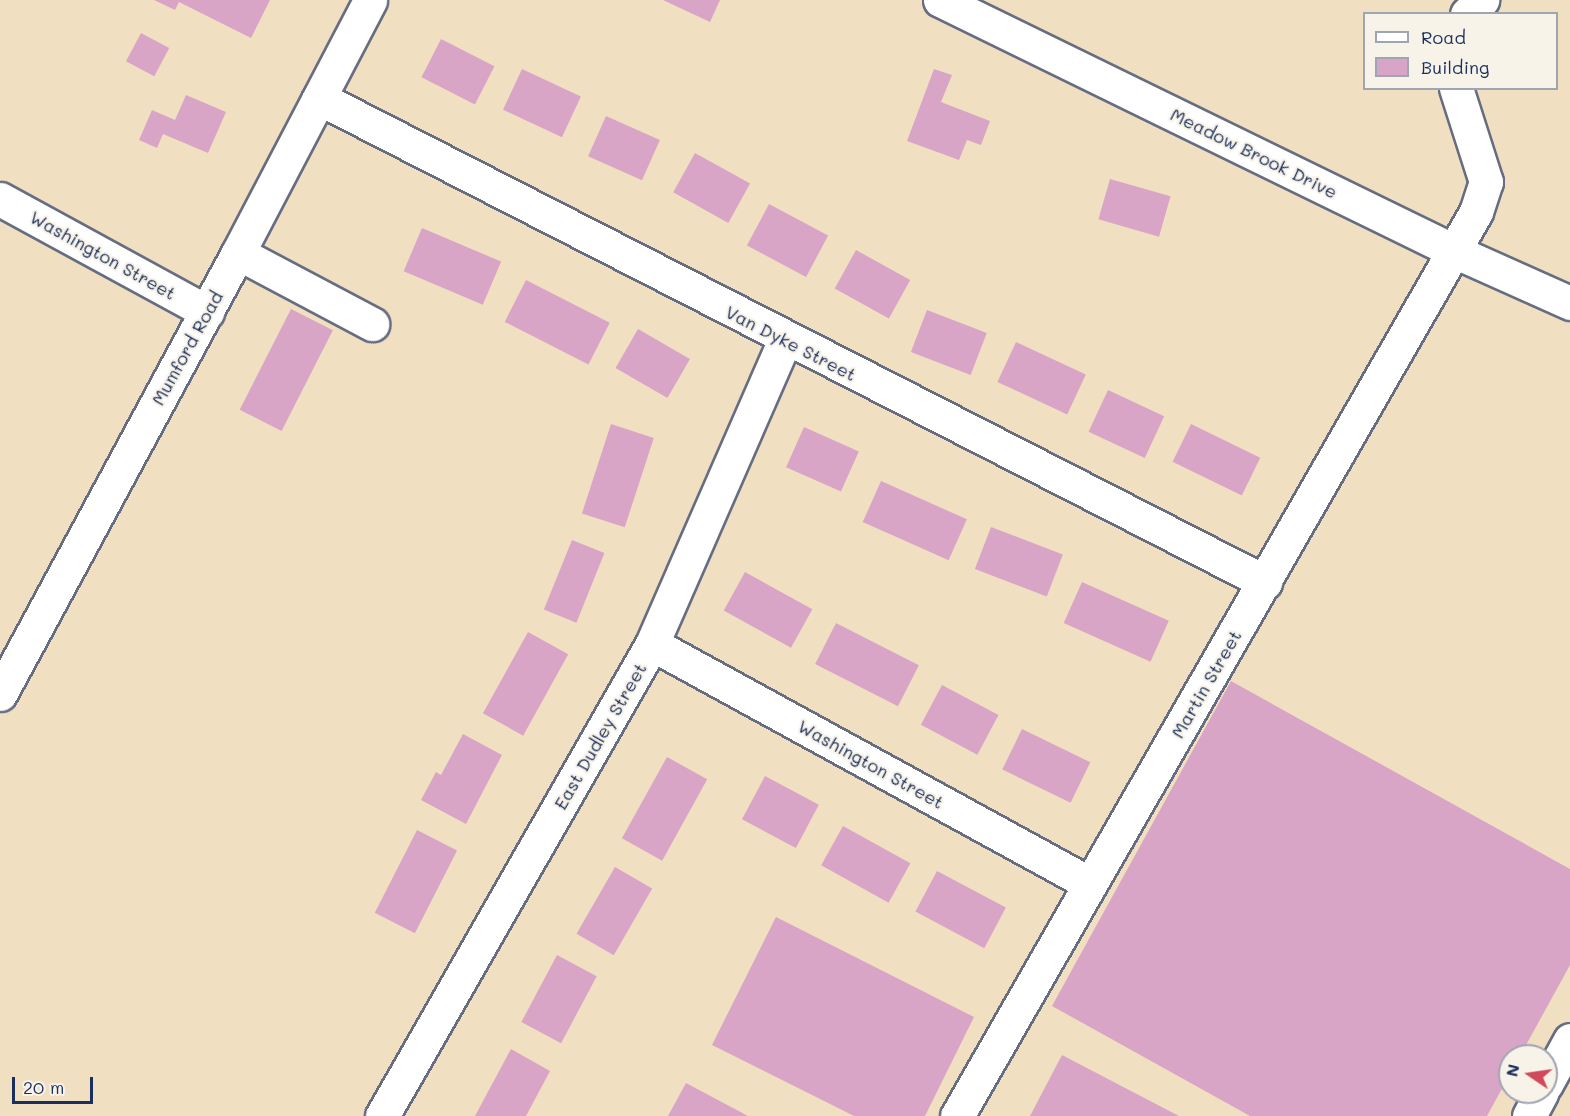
<!DOCTYPE html>
<style>
body{margin:0}
#map{position:relative;width:1570px;height:1116px;overflow:hidden;background:#f1dfc2;font-family:Mali,sans-serif}
div>[style]{position:absolute}
.building>*{inset:0;background:#d9a5c6;transform-origin:0 0}
.roads{filter:drop-shadow(2px 0 #666d81) drop-shadow(-2px 0 #666d81) drop-shadow(0 2px #666d81) drop-shadow(0 -2px #666d81)}
.minor>*{height:33px;margin:-16.5px;padding:0 16.5px;transform-origin:16.5px;border-radius:16.5px;background:#fff}
span{translate:-50% -50%;white-space:nowrap;text-align:center;line-height:1.15;-webkit-text-stroke:4.5px #f7f3e8;paint-order:stroke}
.street-label{font-size:18px;color:#1b2f5e}
.legend{position:absolute;left:1363px;top:12px;width:195px;height:78px;box-sizing:border-box;background:#f7f3e8;border:2px solid #9fa5b1;margin:0;padding:8px 10px;list-style:none;font-size:18px;color:#1b2f5e}
.legend li{display:flex;align-items:center;gap:12px;height:30px}
.legend b{width:30px;border:2px solid #9fa5b1}
.north{position:absolute;left:1498px;top:1044px;width:60px;height:60px;box-sizing:border-box;background:#f7f3e8;border:2px solid #9fa5b1;border-radius:50%;rotate:283deg;font-size:16px;font-weight:700;line-height:24px;text-align:center;color:#1b2f5e}
.north::after{content:'';display:block;margin:auto;width:21px;height:27px;background:#d1495b;clip-path:polygon(50% 0,100% 100%,50% 72%,0 100%)}
.scale{position:absolute;left:12px;top:1077px;width:81px;height:27px;box-sizing:border-box;border:3px solid #1b2f5e;border-top:0;padding-left:8px;font-size:18px;line-height:21px;white-space:nowrap;color:#1b2f5e;-webkit-text-stroke:4px #f7f3e8;paint-order:stroke}
</style>
<div id="map">
<div class="building">
<div style="clip-path:polygon(154px 0,270px 0,251px 38px,179px 2px,175px 10px)"></div>
<div style="clip-path:polygon(663px 0,720px 0,710px 22px)"></div>
<div style="left:141px;top:33px;width:32px;height:32px;rotate:28deg"></div>
<div style="left:441px;top:39px;width:60px;height:43px;rotate:27deg"></div>
<div style="left:522px;top:69px;width:65px;height:45px;rotate:25deg"></div>
<div style="clip-path:polygon(934px 69px,952px 75px,941px 102px,990px 121px,981px 145px,967px 140px,959px 160px,907px 141px)"></div>
<div style="clip-path:polygon(186px 95px,226px 112px,208px 153px,163px 134px,157px 148px,139px 140px,152px 110px,175px 120px)"></div>
<div style="left:606px;top:116px;width:59px;height:44px;rotate:24deg"></div>
<div style="left:695px;top:153px;width:63px;height:45px;rotate:29deg"></div>
<div style="left:1110px;top:179px;width:63px;height:42px;rotate:16deg"></div>
<div style="left:769px;top:204px;width:67px;height:47px;rotate:28deg"></div>
<div style="left:422px;top:228px;width:86px;height:47px;rotate:23deg"></div>
<div style="left:856px;top:250px;width:62px;height:44px;rotate:29deg"></div>
<div style="left:526px;top:280px;width:94px;height:47px;rotate:27deg"></div>
<div style="left:291px;top:309px;width:47px;height:113px;rotate:27deg"></div>
<div style="left:927px;top:310px;width:64px;height:45px;rotate:21deg"></div>
<div style="left:638px;top:329px;width:60px;height:45px;rotate:30deg"></div>
<div style="left:1016px;top:342px;width:77px;height:44px;rotate:25deg"></div>
<div style="left:1108px;top:390px;width:62px;height:46px;rotate:25deg"></div>
<div style="left:611px;top:424px;width:45px;height:94px;rotate:18deg"></div>
<div style="left:1191px;top:424px;width:77px;height:42px;rotate:26deg"></div>
<div style="left:804px;top:427px;width:60px;height:44px;rotate:24deg"></div>
<div style="left:881px;top:481px;width:94px;height:45px;rotate:24deg"></div>
<div style="left:991px;top:527px;width:77px;height:45px;rotate:21deg"></div>
<div style="left:572px;top:540px;width:35px;height:75px;rotate:22deg"></div>
<div style="left:745px;top:572px;width:77px;height:44px;rotate:29deg"></div>
<div style="left:1082px;top:582px;width:95px;height:45px;rotate:24deg"></div>
<div style="left:836px;top:623px;width:93px;height:46px;rotate:27deg"></div>
<div style="left:528px;top:632px;width:46px;height:93px;rotate:29deg"></div>
<div style="clip-path:polygon(1231px 681px,1570px 869px,1570px 965px,1520px 1056px,1510px 1056px,1510px 1074px,1487px 1116px,1250px 1116px,1052px 1006px)"></div>
<div style="left:942px;top:685px;width:64px;height:45px;rotate:28deg"></div>
<div style="left:1022px;top:729px;width:76px;height:45px;rotate:26deg"></div>
<div style="clip-path:polygon(463px 734px,502px 755px,466px 824px,421px 800px,436px 772px,441px 775px)"></div>
<div style="left:667px;top:757px;width:46px;height:93px;rotate:29deg"></div>
<div style="left:765px;top:776px;width:61px;height:49px;rotate:28deg"></div>
<div style="left:843px;top:826px;width:77px;height:45px;rotate:29deg"></div>
<div style="left:417px;top:830px;width:45px;height:93px;rotate:27deg"></div>
<div style="left:615px;top:867px;width:43px;height:77px;rotate:30deg"></div>
<div style="left:937px;top:871px;width:78px;height:46px;rotate:28deg"></div>
<div style="clip-path:polygon(776px 917px,974px 1017px,925px 1116px,854px 1116px,712px 1045px)"></div>
<div style="left:557px;top:955px;width:45px;height:76px;rotate:28deg"></div>
<div style="clip-path:polygon(511px 1049px,550px 1071px,526px 1116px,475px 1116px)"></div>
<div style="clip-path:polygon(1062px 1055px,1179px 1116px,1030px 1116px)"></div>
<div style="clip-path:polygon(686px 1083px,748px 1116px,668px 1116px)"></div>
</div>
<div class="roads">
<div class="minor">
<div style="left:940px;top:0;width:574px;rotate:26.03deg"></div>
<div style="left:1456px;top:252px;width:125px;rotate:24.1deg"></div>
<div style="left:1467px;top:14px;width:21px;rotate:-43deg"></div>
<div style="left:319px;top:98px;width:1063px;rotate:27.1deg"></div>
<div style="left:0;top:199px;width:236px;rotate:28.6deg"></div>
<div style="left:238px;top:253px;width:152px;rotate:27.9deg"></div>
<div style="left:652px;top:644px;width:499px;rotate:28.7deg"></div>
<div style="left:0;top:694px;width:501px;rotate:-61.65deg"></div>
<div style="left:238px;top:253px;width:285px;rotate:-62.4deg"></div>
<div style="left:1546px;top:1084px;width:50px;rotate:-61.4deg"></div>
<div style="left:382px;top:1116px;width:544px;rotate:-60.23deg"></div>
<div style="left:652px;top:644px;width:332px;rotate:-66.4deg"></div>
<div style="left:957px;top:1116px;width:1042px;rotate:-60.14deg"></div>
<div style="left:1476px;top:212px;width:32px;rotate:-72deg"></div>
<div style="left:1486px;top:182px;width:99px;rotate:-107.7deg"></div>
<div style="left:1529px;top:1116px;width:27px;rotate:-62deg"></div>
</div>
</div>
<div class="street-label">
<span style="left:1254px;top:153px;rotate:26deg">Meadow Brook Drive</span>
<span style="left:103px;top:255px;rotate:29deg">Washington Street</span>
<span style="left:791px;top:343px;rotate:27deg">Van Dyke Street</span>
<span style="left:187px;top:348px;rotate:-61deg">Mumford Road</span>
<span style="left:1206px;top:684px;rotate:-60deg">Martin Street</span>
<span style="left:600px;top:736px;rotate:-60deg">East Dudley Street</span>
<span style="left:871px;top:764px;rotate:29deg">Washington Street</span>
</div>
<ul class="legend">
<li><b style="height:8px;background:#fff"></b>Road</li>
<li><b style="height:16px;background:#d9a5c6"></b>Building</li>
</ul>
<div class="north">N</div>
<div class="scale">20 m</div>
</div>
